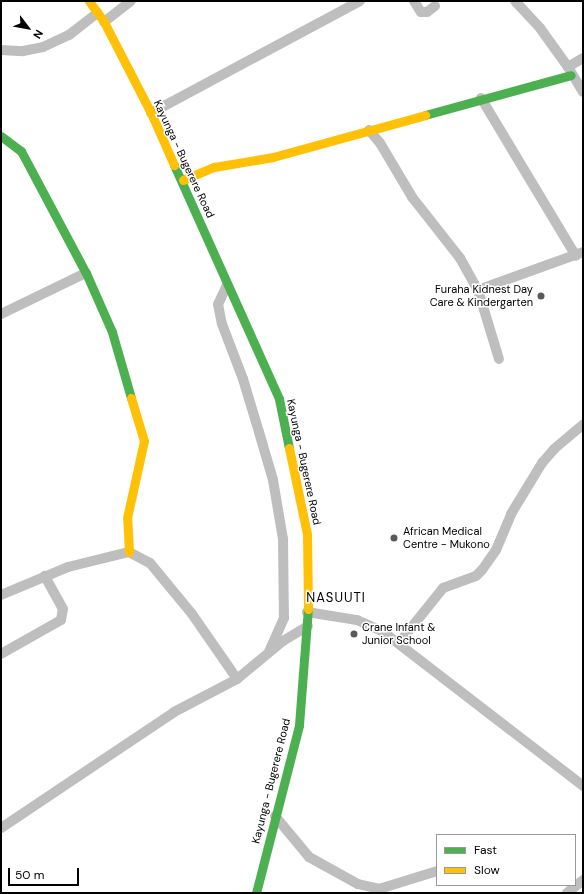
<!DOCTYPE html>
<style>
body{margin:0}
#map{position:relative;width:584px;height:894px;overflow:hidden;background:#fff;font-family:"DM Sans",sans-serif}
div>[style]{position:absolute}
.street>*{height:10px;margin:-5px;padding:0 5px;transform-origin:5px;border-radius:5px;background:#bebebe}
.fast>*{height:9px;margin:-4.5px;padding:0 4.5px;transform-origin:4.5px;border-radius:4.5px;background:#4caf50}
.slow>*{height:9px;margin:-4.5px;padding:0 4.5px;transform-origin:4.5px;border-radius:4.5px;background:#ffc107}
.dots>*{width:11px;height:11px;translate:-50% -50%;box-sizing:border-box;border:2px solid #fff;border-radius:50%}
span{translate:-50% -50%;white-space:nowrap;text-align:center;line-height:1.15;-webkit-text-stroke:3px #fff;paint-order:stroke}
.street-label{font-size:11px;color:#000}
.poi-label{font-size:11px;color:#000}
.right{translate:-100% -50%;text-align:right}
.left{translate:0 -50%;text-align:left}
.quarter-label{font-size:13px;color:#000;letter-spacing:1px}
.frame{position:absolute;inset:0;border:2px solid #000;pointer-events:none}
.legend{position:absolute;left:436px;top:834px;width:140px;height:52px;box-sizing:border-box;background:#fff;border:1px solid #999;margin:0;padding:5px 7px;list-style:none;font-size:12px;color:#000}
.legend li{display:flex;align-items:center;gap:8px;height:20px}
.legend b{width:20px;border:1px solid #999}
.north{position:absolute;left:8px;top:8px;width:40px;height:40px;-webkit-text-stroke:3px #fff;paint-order:stroke;rotate:122deg;font-size:11px;font-weight:700;line-height:16px;text-align:center;color:#000}
.north::after{content:'';display:block;margin:auto;width:14px;height:18px;background:#000;clip-path:polygon(50% 0,100% 100%,50% 72%,0 100%)}
.scale{position:absolute;left:8px;top:868px;width:71px;height:18px;box-sizing:border-box;border:2px solid #000;border-top:0;padding-left:5px;font-size:12px;line-height:14px;white-space:nowrap;color:#000;-webkit-text-stroke:3px #fff;paint-order:stroke}
</style>
<div id="map">
<div class="street">
<div style="left:414px;top:1px;width:13px;rotate:58deg"></div>
<div style="left:421px;top:12px;width:6px"></div>
<div style="left:427px;top:12px;width:10px;rotate:-37deg"></div>
<div style="left:515px;top:1px;width:37px;rotate:47deg"></div>
<div style="left:540px;top:28px;width:48px;rotate:54.3deg"></div>
<div style="left:568px;top:67px;width:29px;rotate:59deg"></div>
<div style="left:104px;top:22px;width:34px;rotate:-38deg"></div>
<div style="left:1px;top:50px;width:22px;rotate:3deg"></div>
<div style="left:23px;top:51px;width:20px;rotate:-11deg"></div>
<div style="left:43px;top:47px;width:29px;rotate:-25deg"></div>
<div style="left:69px;top:35px;width:36px;rotate:-38deg"></div>
<div style="left:568px;top:67px;width:17px;rotate:-31deg"></div>
<div style="left:481px;top:98px;width:184px;rotate:59deg"></div>
<div style="left:151px;top:113px;width:237px;rotate:-28.2deg"></div>
<div style="left:369px;top:130px;width:17px;rotate:50deg"></div>
<div style="left:380px;top:143px;width:63px;rotate:59.3deg"></div>
<div style="left:412px;top:197px;width:78px;rotate:51.8deg"></div>
<div style="left:460px;top:258px;width:37px;rotate:61deg"></div>
<div style="left:478px;top:290px;width:112px;rotate:-19.9deg"></div>
<div style="left:227px;top:285px;width:21px;rotate:115deg"></div>
<div style="left:218px;top:304px;width:20px;rotate:79deg"></div>
<div style="left:222px;top:324px;width:59px;rotate:69.1deg"></div>
<div style="left:243px;top:379px;width:55px;rotate:73.2deg"></div>
<div style="left:259px;top:432px;width:50px;rotate:73.7deg"></div>
<div style="left:273px;top:480px;width:60px;rotate:80.4deg"></div>
<div style="left:283px;top:539px;width:79px;rotate:89.3deg"></div>
<div style="left:284px;top:618px;width:36px;rotate:114deg"></div>
<div style="left:478px;top:290px;width:72px;rotate:73.1deg"></div>
<div style="left:1px;top:314px;width:94px;rotate:-25.8deg"></div>
<div style="left:1px;top:595px;width:73px;rotate:-22.7deg"></div>
<div style="left:68px;top:567px;width:63px;rotate:-13.8deg"></div>
<div style="left:129px;top:552px;width:24px;rotate:28deg"></div>
<div style="left:150px;top:563px;width:66px;rotate:50.5deg"></div>
<div style="left:192px;top:614px;width:79px;rotate:55.3deg"></div>
<div style="left:307px;top:612px;width:51px;rotate:9.1deg"></div>
<div style="left:357px;top:620px;width:27px;rotate:24deg"></div>
<div style="left:382px;top:631px;width:254px;rotate:37.6deg"></div>
<div style="left:399px;top:643px;width:70px;rotate:-51.3deg"></div>
<div style="left:443px;top:588px;width:35px;rotate:-20deg"></div>
<div style="left:476px;top:576px;width:8px;rotate:-45deg"></div>
<div style="left:482px;top:570px;width:24px;rotate:-55deg"></div>
<div style="left:496px;top:550px;width:39px;rotate:-67deg"></div>
<div style="left:511px;top:514px;width:60px;rotate:-58.7deg"></div>
<div style="left:542px;top:463px;width:18px;rotate:-49deg"></div>
<div style="left:554px;top:449px;width:38px;rotate:-40deg"></div>
<div style="left:1px;top:654px;width:69px;rotate:-29.5deg"></div>
<div style="left:61px;top:620px;width:11px;rotate:-80deg"></div>
<div style="left:63px;top:609px;width:38px;rotate:-119deg"></div>
<div style="left:275px;top:816px;width:53px;rotate:50.3deg"></div>
<div style="left:309px;top:857px;width:56px;rotate:28.9deg"></div>
<div style="left:358px;top:884px;width:22px;rotate:13deg"></div>
<div style="left:379px;top:889px;width:61px;rotate:-17.2deg"></div>
<div style="left:1px;top:828px;width:208px;rotate:-33.8deg"></div>
<div style="left:174px;top:712px;width:71px;rotate:-27.6deg"></div>
<div style="left:237px;top:679px;width:60px;rotate:-39.6deg"></div>
<div style="left:283px;top:641px;width:29px;rotate:-31deg"></div>
<div style="left:567px;top:893px;width:21px;rotate:-39deg"></div>
</div>
<div class="fast">
<div style="left:425px;top:115px;width:151px;rotate:-15.3deg"></div>
<div style="left:1px;top:136px;width:25px;rotate:37deg"></div>
<div style="left:21px;top:151px;width:138px;rotate:62deg"></div>
<div style="left:86px;top:273px;width:64px;rotate:66.2deg"></div>
<div style="left:112px;top:332px;width:69px;rotate:73.9deg"></div>
<div style="left:174px;top:165px;width:256px;rotate:65.8deg"></div>
<div style="left:279px;top:399px;width:50px;rotate:78.5deg"></div>
<div style="left:256px;top:893px;width:173px;rotate:-75.6deg"></div>
<div style="left:299px;top:725px;width:116px;rotate:-85.6deg"></div>
</div>
<div class="slow">
<div style="left:89px;top:1px;width:26px;rotate:54deg"></div>
<div style="left:104px;top:22px;width:102px;rotate:62.7deg"></div>
<div style="left:151px;top:113px;width:57px;rotate:66.1deg"></div>
<div style="left:183px;top:180px;width:34px;rotate:-23deg"></div>
<div style="left:214px;top:167px;width:60px;rotate:-9.6deg"></div>
<div style="left:273px;top:157px;width:158px;rotate:-15.4deg"></div>
<div style="left:289px;top:448px;width:88px;rotate:78.2deg"></div>
<div style="left:307px;top:534px;width:75px;rotate:89.2deg"></div>
<div style="left:129px;top:552px;width:34px;rotate:-93deg"></div>
<div style="left:127px;top:518px;width:79px;rotate:-77.6deg"></div>
<div style="left:144px;top:441px;width:45px;rotate:-106.8deg"></div>
</div>
<div class="dots">
<div style="left:541px;top:296px;background:#595959"></div>
<div style="left:394px;top:538px;background:#595959"></div>
<div style="left:354px;top:634px;background:#595959"></div>
</div>
<div class="street-label">
<span style="left:184px;top:159px;rotate:65deg">Kayunga - Bugerere Road</span>
<span style="left:304px;top:462px;rotate:78deg">Kayunga - Bugerere Road</span>
<span style="left:271px;top:781px;rotate:-76deg">Kayunga - Bugerere Road</span>
</div>
<div class="poi-label">
<span class="right" style="left:533px;top:296px">Furaha Kidnest Day<br>Care &amp; Kindergarten</span>
<span class="left" style="left:403px;top:538px">African Medical<br>Centre - Mukono</span>
<span class="left" style="left:362px;top:634px">Crane Infant &amp;<br>Junior School</span>
</div>
<div class="quarter-label">
<span style="left:336px;top:598px">NASUUTI</span>
</div>
<div class="frame"></div>
<ul class="legend">
<li><b style="height:5px;background:#4caf50"></b>Fast</li>
<li><b style="height:5px;background:#ffc107"></b>Slow</li>
</ul>
<div class="north">N</div>
<div class="scale">50 m</div>
</div>
